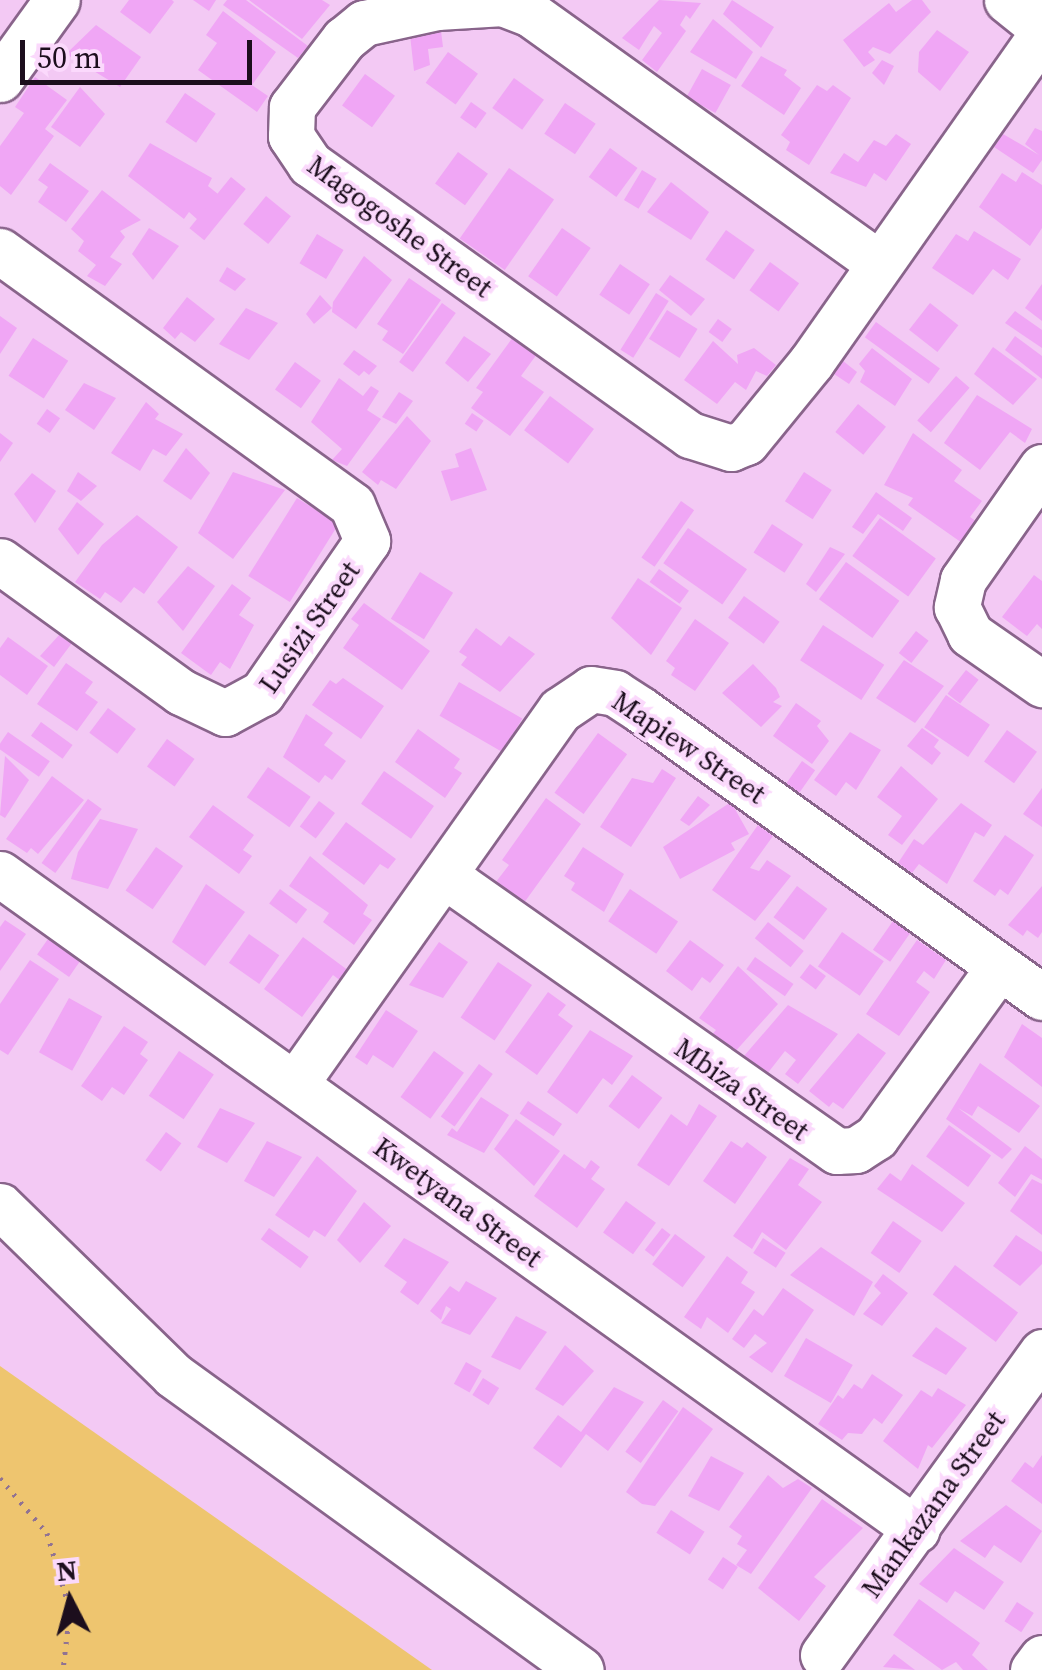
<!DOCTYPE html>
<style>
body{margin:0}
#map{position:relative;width:1042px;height:1670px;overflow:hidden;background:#f3c9f4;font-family:"Source Serif 4",serif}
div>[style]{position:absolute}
.green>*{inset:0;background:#eec56f}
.building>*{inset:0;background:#f0a6f5;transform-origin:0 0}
.path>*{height:5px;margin-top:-2.5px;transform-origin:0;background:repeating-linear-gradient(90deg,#917392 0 2.5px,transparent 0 10.5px)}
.roads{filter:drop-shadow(2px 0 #89648b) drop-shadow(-2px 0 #89648b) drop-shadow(0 2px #89648b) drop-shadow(0 -2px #89648b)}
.minor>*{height:45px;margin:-22.5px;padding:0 22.5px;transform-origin:22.5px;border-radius:22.5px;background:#fff}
span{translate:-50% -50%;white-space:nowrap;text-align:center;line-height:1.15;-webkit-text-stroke:8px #fbd9fc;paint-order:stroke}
.street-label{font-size:28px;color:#1c0e1d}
.north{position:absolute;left:20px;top:1550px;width:100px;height:100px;-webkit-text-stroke:8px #fbd9fc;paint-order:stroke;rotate:354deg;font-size:28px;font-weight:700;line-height:40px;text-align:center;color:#1c0e1d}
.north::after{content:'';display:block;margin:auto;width:35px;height:45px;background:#1c0e1d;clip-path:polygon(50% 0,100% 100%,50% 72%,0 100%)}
.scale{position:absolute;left:20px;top:40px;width:232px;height:45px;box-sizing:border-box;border:5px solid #1c0e1d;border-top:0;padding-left:12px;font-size:30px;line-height:35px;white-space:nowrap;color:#1c0e1d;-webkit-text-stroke:8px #fbd9fc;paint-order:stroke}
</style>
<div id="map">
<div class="green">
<div style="clip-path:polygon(0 1366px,432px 1670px,0 1670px)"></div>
</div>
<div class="building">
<div style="clip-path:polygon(129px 0,172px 0,174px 2px,150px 34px,120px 12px)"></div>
<div style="clip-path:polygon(193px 0,216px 0,209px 11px)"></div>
<div style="clip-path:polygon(227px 0,246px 0,308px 46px,298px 58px,223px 5px)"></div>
<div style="clip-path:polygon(249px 0,322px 0,330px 5px,302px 39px)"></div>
<div style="clip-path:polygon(659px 0,701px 3px,690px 19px,686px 15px,680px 25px,686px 31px,657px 72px,642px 60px,662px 33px,654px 26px,639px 50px,622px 38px)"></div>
<div style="clip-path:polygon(732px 0,774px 27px,761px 48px,723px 14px)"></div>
<div style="clip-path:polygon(912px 0,922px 0,931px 12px,890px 54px,873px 47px,868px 52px,875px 60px,864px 67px,843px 40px,889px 3px,896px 12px)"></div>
<div style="clip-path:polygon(223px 11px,276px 52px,252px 85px,268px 96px,257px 112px,198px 70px,217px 43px,206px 35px)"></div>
<div style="clip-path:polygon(713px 19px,753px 52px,736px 79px,690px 52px)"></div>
<div style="clip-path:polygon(96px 25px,141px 57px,120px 87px,66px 54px)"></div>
<div style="clip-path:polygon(937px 30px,969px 52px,940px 91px,918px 72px,919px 52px)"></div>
<div style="clip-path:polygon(441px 31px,443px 47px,428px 49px,430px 65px,414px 71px,410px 35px)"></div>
<div style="left:448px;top:52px;width:37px;height:38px;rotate:36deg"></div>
<div style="clip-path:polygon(761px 56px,787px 70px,784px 75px,801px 88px,784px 115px,741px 86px)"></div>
<div style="clip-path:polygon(882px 60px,894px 66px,884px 85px,872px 73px)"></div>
<div style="left:702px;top:69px;width:33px;height:32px;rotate:29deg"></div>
<div style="left:365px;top:74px;width:37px;height:39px;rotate:36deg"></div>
<div style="clip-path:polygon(35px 77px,67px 100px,45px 129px,54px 136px,11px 195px,0 186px,0 146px,24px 113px,15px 107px)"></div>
<div style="left:514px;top:78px;width:37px;height:37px;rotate:36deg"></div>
<div style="clip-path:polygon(817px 85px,827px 91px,833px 85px,851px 98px,809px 165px,786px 150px,790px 142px,781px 135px)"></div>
<div style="clip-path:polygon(80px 87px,105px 114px,80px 147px,51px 127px)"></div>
<div style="left:185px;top:93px;width:37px;height:35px;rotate:34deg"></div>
<div style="left:471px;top:102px;width:19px;height:19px;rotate:35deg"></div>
<div style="left:565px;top:103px;width:37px;height:37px;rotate:34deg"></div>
<div style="clip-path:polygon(1035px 128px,1042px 131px,1042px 160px,1033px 173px,994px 147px,1003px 134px,1039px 155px,1025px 144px)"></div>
<div style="clip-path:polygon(896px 134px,911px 144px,886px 181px,874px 173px,866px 187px,830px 173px,844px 153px,858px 162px,874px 140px,886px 146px)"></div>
<div style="clip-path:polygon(150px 143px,212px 178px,208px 186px,218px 194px,198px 220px,189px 212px,184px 219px,128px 176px)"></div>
<div style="left:610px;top:148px;width:34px;height:36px;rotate:36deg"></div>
<div style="left:458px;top:152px;width:37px;height:39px;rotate:36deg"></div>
<div style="clip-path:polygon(50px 163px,89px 191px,66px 222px,38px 202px,48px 187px,38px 180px)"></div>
<div style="left:509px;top:168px;width:55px;height:86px;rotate:35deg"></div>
<div style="left:642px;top:170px;width:17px;height:35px;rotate:31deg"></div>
<div style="clip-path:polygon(1022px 172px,1042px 185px,1042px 228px,1030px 246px,979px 207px,1002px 173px,1016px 182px)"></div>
<div style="left:231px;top:177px;width:19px;height:66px;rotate:39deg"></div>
<div style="clip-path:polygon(671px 182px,709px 212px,691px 240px,647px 212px)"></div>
<div style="clip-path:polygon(102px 190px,141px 220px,120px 231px,125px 237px,110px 257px,122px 264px,105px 286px,87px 276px,96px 265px,78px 251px,84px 241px,71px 229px)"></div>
<div style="left:266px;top:196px;width:32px;height:36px;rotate:39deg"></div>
<div style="clip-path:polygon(149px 228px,179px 246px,153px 280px,132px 254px)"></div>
<div style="left:562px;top:228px;width:35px;height:59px;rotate:35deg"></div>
<div style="left:726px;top:230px;width:35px;height:36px;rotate:35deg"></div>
<div style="clip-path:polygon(974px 231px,1021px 259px,1008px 280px,993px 269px,973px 295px,932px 268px,956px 234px,968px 241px)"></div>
<div style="left:317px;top:234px;width:31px;height:34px;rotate:31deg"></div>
<div style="clip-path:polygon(364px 256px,392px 280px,356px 329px,332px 312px,333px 302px)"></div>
<div style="left:770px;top:262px;width:36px;height:35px;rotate:36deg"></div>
<div style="left:620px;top:264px;width:36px;height:37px;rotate:34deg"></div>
<div style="clip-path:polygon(227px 267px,246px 279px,235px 291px,219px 281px)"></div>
<div style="clip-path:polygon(670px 275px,705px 299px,691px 316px,659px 290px)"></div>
<div style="clip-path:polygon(409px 278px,441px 300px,403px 354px,382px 340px,388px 331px,377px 324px)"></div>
<div style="clip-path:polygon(1042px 284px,1042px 321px,1025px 308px)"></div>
<div style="left:656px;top:293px;width:15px;height:67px;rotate:32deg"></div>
<div style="clip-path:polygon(320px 295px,332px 308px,314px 324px,306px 314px)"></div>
<div style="clip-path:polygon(187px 297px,215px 319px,195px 342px,181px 332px,175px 339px,163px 328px)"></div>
<div style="left:442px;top:303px;width:17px;height:73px;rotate:36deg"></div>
<div style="left:930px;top:303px;width:36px;height:34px;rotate:38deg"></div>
<div style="clip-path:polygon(246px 308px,278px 323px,249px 360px,219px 344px)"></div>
<div style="left:667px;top:310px;width:36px;height:34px;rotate:32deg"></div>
<div style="clip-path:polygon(1015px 311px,1042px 330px,1042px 348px,1005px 323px)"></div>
<div style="clip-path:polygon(0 316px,17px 328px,0 354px)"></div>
<div style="left:718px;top:319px;width:17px;height:16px;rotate:36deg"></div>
<div style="left:876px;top:322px;width:79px;height:19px;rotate:36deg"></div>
<div style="clip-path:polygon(464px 336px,491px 354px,468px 382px,445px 363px)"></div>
<div style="clip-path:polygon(1015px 336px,1042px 356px,1042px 379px,1005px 350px)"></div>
<div style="clip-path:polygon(513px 337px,537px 354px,521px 376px,544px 392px,510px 436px,471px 408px,483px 392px,476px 388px)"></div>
<div style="left:33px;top:338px;width:42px;height:45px;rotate:33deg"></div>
<div style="clip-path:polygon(713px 341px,738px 364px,737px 355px,754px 348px,776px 365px,767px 376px,756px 371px,746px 390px,735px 382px,717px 404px,684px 380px)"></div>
<div style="clip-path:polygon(993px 347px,1037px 379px,1013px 405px,974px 374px)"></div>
<div style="clip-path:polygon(872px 348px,912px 379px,895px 406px,860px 382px,865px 371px,859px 364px)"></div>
<div style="clip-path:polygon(354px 350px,377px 366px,369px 375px,364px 371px,359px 376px,343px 364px)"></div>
<div style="clip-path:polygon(838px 357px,857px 372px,849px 384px,828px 370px)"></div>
<div style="left:295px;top:362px;width:32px;height:34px;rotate:36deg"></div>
<div style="left:956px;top:376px;width:18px;height:59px;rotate:41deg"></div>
<div style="clip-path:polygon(339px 378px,363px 396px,371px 386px,379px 391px,367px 410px,381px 419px,347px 466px,332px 460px,342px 449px,311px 422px)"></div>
<div style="clip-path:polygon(84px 383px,116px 398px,94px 430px,65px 410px)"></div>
<div style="clip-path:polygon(399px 392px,413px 401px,396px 424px,382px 417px)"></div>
<div style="clip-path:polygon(977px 395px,1032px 429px,1025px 443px,1010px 432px,980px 470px,944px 443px)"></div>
<div style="left:550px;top:396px;width:55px;height:43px;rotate:37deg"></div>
<div style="clip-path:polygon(146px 402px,159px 414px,155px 419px,183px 434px,166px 456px,153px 449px,140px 471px,111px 453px)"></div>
<div style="left:858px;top:404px;width:36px;height:36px;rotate:39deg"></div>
<div style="left:47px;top:409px;width:16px;height:18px;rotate:35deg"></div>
<div style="left:472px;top:413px;width:14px;height:13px;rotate:34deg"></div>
<div style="clip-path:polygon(407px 416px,431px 441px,396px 489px,381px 480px,378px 485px,362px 472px)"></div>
<div style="clip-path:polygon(0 433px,13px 443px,0 462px)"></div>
<div style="clip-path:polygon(913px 433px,962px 470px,954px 481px,982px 501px,970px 517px,980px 524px,965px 545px,908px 505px,913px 498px,884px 485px)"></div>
<div style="clip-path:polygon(186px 448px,210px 473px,191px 500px,163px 481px)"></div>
<div style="clip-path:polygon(471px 448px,487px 490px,451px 501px,441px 471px,459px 467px,455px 454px)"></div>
<div style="clip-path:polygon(78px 472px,97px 486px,81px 501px,67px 491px)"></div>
<div style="clip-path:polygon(233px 472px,285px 490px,233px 559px,198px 533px)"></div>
<div style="left:804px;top:472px;width:33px;height:35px;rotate:33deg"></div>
<div style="clip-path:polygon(32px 473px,56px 491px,35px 523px,14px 494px)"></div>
<div style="clip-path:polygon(876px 492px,912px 518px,903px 531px,878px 514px,863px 534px,852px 527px)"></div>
<div style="left:297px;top:498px;width:49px;height:92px;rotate:32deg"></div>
<div style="left:681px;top:501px;width:16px;height:69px;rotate:35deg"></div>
<div style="clip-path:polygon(77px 502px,104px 524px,78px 555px,58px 529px)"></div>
<div style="clip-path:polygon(137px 515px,178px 547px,144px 594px,134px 587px,121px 603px,105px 592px,100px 599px,75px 582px,102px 545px)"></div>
<div style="left:880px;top:518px;width:69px;height:47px;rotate:36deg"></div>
<div style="left:772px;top:524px;width:37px;height:34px;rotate:33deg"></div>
<div style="left:688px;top:528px;width:72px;height:43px;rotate:35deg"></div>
<div style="clip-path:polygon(830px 547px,845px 554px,816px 592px,806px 584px)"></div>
<div style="left:846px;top:562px;width:66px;height:46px;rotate:36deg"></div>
<div style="clip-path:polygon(188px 566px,215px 586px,183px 631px,157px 602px)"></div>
<div style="left:659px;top:569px;width:37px;height:16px;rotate:36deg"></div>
<div style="left:420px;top:572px;width:39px;height:55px;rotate:32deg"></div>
<div style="clip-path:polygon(1034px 575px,1042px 581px,1042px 629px,1037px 624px,1027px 636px,1002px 617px)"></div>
<div style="clip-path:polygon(638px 578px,682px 608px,651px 655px,611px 618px)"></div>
<div style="clip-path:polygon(232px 584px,251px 598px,239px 615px,254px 625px,230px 669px,220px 662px,211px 675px,181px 653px)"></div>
<div style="left:744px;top:596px;width:44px;height:27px;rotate:36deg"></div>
<div style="clip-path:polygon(364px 603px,430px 651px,402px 690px,343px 648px,359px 625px,351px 619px)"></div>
<div style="clip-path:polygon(695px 619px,729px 643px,695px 691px,671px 675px,675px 668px,666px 661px)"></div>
<div style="left:823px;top:625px;width:73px;height:42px;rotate:33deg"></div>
<div style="clip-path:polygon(476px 628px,501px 646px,509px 636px,535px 654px,500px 692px,461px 665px,467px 657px,459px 652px)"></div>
<div style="left:916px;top:631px;width:16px;height:28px;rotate:38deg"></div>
<div style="clip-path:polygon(60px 634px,72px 643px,54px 667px,40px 656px)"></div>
<div style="clip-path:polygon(8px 637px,48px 666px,27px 695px,0 675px,0 648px)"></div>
<div style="clip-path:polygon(904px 660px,944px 686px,915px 723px,876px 698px)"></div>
<div style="clip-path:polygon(66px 663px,93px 682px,85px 693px,98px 702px,77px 731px,37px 704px)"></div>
<div style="clip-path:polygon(753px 664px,776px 688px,780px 697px,773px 702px,782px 706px,761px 727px,722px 693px)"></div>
<div style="left:966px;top:670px;width:16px;height:30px;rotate:38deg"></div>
<div style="clip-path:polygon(343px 678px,384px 706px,361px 739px,312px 705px,330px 680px,336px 684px)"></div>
<div style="left:459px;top:682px;width:73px;height:39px;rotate:30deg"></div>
<div style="left:946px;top:695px;width:53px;height:39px;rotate:34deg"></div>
<div style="clip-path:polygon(796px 703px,821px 721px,817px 726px,829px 741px,812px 764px,773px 736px)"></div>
<div style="left:108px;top:708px;width:35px;height:31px;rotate:37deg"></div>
<div style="clip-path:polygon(306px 714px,333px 733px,324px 745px,346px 761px,332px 780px,325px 775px,319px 783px,283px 757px)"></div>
<div style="left:41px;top:722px;width:39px;height:17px;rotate:36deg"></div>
<div style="clip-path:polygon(922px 728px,939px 740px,934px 747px,941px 753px,932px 765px,907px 746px)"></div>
<div style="clip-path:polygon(418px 729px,460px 759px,454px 768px,462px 773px,445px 798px,395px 762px)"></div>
<div style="left:1007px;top:730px;width:37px;height:39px;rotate:36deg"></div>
<div style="left:8px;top:732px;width:51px;height:19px;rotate:35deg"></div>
<div style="clip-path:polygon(850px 732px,881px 750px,856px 790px,846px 782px,836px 796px,814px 780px)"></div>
<div style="left:598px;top:733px;width:36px;height:74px;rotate:36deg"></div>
<div style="left:167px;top:739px;width:34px;height:34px;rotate:36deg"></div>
<div style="clip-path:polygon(5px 756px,29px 780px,5px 818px,0 815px)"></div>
<div style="left:802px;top:761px;width:16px;height:29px;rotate:35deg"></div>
<div style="clip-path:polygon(901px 766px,938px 799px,902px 845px,888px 835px,902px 816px,877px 797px)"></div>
<div style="left:268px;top:767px;width:52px;height:37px;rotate:35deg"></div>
<div style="clip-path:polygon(662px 769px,676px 778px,631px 847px,600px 827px,632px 778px,653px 783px)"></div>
<div style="left:384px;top:771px;width:61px;height:40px;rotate:35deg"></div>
<div style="clip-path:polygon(52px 776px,84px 800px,38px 854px,31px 848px,27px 853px,6px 839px)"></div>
<div style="clip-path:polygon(1042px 788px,1042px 827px,1023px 814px)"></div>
<div style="clip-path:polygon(698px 796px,710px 805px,689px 826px,680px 820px)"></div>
<div style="clip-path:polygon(546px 798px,581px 824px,521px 907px,492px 887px,509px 865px,502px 860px)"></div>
<div style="left:88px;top:799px;width:17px;height:79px;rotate:36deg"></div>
<div style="left:319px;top:801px;width:20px;height:32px;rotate:37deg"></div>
<div style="clip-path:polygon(731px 802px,749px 834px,731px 843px,735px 850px,680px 879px,663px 847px)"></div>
<div style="clip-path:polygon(961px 803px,992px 825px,984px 837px,975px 832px,947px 884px,919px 864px,912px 873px,898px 863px,914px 839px,923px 845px)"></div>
<div style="clip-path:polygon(213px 805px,254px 835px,243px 850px,252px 856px,239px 874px,189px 837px)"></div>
<div style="clip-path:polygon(100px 819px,138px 829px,108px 889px,71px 879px,78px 852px)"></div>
<div style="clip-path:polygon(346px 822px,396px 859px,388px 869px,380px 864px,364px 885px,322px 854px)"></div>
<div style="clip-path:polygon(758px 825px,773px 836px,750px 868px,759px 871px,767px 860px,791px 876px,755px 921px,712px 890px)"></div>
<div style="clip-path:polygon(1005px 835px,1034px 855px,1008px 895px,1000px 889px,995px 896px,973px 881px)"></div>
<div style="left:156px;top:847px;width:33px;height:53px;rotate:35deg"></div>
<div style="clip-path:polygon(583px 847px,624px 874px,604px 912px,571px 890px,575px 883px,564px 876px)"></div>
<div style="clip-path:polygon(310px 856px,368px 905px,363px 914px,372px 920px,354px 945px,323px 922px,329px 913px,289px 886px)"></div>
<div style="clip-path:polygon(206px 884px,245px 912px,205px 966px,172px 942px)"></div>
<div style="left:797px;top:886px;width:38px;height:39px;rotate:37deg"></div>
<div style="clip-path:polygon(1042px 886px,1042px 932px,1038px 938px,1027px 930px,1023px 936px,1008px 925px)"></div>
<div style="left:280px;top:889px;width:34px;height:18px;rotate:37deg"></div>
<div style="left:630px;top:889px;width:58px;height:39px;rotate:34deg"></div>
<div style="clip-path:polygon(5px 920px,26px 934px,0 971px,0 927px)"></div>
<div style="left:893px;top:921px;width:21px;height:35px;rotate:35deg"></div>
<div style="left:768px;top:922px;width:46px;height:21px;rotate:39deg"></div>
<div style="left:842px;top:932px;width:51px;height:42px;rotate:35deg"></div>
<div style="left:249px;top:934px;width:37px;height:35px;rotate:35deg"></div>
<div style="clip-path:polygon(303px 937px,349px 971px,341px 981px,333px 975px,302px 1017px,264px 989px)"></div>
<div style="left:48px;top:939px;width:39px;height:19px;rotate:35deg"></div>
<div style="clip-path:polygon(690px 940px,724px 965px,710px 983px,702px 977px,692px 991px,666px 971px)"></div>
<div style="clip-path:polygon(917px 940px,946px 960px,934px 979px,924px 971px,916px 982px,930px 992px,899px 1036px,866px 1014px)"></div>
<div style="clip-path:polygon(439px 942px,468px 962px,443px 998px,409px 985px)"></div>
<div style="left:755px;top:957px;width:47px;height:15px;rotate:35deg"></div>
<div style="clip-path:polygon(30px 960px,59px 979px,8px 1055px,0 1050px,0 1004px)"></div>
<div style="left:498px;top:962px;width:41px;height:67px;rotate:34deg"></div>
<div style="left:810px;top:964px;width:20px;height:17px;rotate:37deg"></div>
<div style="clip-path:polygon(738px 966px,778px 1004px,733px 1054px,710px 1037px,716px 1030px,699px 1018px)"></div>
<div style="clip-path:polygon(548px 992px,566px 1005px,558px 1015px,573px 1026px,537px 1075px,505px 1052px)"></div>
<div style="left:69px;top:998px;width:38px;height:62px;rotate:29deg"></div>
<div style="clip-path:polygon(788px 1005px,838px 1034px,798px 1084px,785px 1074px,796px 1060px,785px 1051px,767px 1074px,744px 1056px)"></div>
<div style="clip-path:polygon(386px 1010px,418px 1031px,393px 1068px,373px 1055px,367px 1065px,355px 1057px)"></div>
<div style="clip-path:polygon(1022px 1024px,1042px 1038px,1042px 1087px,1004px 1057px)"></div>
<div style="clip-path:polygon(124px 1026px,148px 1042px,140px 1054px,148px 1060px,124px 1095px,112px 1087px,102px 1101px,81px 1086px)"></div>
<div style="clip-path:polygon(590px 1030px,633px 1056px,612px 1085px,603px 1078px,577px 1114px,547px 1092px)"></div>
<div style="clip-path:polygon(858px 1033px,886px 1053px,843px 1109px,833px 1102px,829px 1107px,809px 1091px)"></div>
<div style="left:179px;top:1051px;width:42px;height:54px;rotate:34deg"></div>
<div style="left:434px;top:1051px;width:37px;height:57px;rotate:36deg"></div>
<div style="clip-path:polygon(980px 1063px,1040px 1106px,1019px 1133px,978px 1106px,972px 1116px,958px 1108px,1012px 1149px,1002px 1159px,946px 1119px)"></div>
<div style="left:479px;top:1064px;width:17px;height:65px;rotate:36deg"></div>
<div style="left:632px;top:1075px;width:38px;height:39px;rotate:37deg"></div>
<div style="clip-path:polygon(481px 1097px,509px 1115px,484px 1153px,447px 1135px,452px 1128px,457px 1132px)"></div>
<div style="left:528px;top:1101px;width:41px;height:15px;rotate:34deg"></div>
<div style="clip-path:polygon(699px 1104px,717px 1116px,669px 1186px,637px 1165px,671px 1114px,687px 1126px)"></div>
<div style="clip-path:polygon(220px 1108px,255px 1123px,227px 1163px,197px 1147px)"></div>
<div style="clip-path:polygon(516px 1119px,560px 1151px,534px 1186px,494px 1149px)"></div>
<div style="left:949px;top:1125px;width:52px;height:39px;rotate:36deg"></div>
<div style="left:166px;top:1132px;width:19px;height:35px;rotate:36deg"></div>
<div style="clip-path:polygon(267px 1141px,302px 1157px,274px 1197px,244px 1181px)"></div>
<div style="clip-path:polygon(731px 1141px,742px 1148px,747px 1142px,767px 1157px,735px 1204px,703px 1181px)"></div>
<div style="clip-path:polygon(1025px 1146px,1042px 1159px,1042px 1180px,1031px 1174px,1015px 1197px,998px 1183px)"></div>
<div style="clip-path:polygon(564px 1154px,585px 1169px,591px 1160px,600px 1167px,591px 1179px,605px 1189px,577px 1228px,534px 1196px)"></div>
<div style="clip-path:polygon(317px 1156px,357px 1191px,325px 1237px,314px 1230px,309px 1238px,275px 1215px)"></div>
<div style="clip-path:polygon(790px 1158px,809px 1169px,798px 1185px,822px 1202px,786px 1250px,762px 1232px,752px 1249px,733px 1236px)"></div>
<div style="clip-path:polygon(912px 1164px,965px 1203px,942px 1232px,877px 1189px,890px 1173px,901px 1181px)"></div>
<div style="clip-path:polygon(1032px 1179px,1042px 1184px,1042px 1235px,1010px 1211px)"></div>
<div style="left:626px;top:1201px;width:37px;height:39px;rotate:36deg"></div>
<div style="clip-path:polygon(364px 1202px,391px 1226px,360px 1263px,337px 1240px)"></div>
<div style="left:893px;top:1221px;width:35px;height:39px;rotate:35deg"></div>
<div style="left:269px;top:1228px;width:49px;height:14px;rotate:36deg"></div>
<div style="left:662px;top:1228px;width:11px;height:28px;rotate:38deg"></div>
<div style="left:675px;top:1234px;width:38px;height:38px;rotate:37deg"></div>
<div style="clip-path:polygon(1016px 1235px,1042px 1252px,1042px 1264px,1020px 1286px,993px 1266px)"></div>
<div style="clip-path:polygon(404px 1238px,449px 1262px,418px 1305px,400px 1292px,407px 1282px,384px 1266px)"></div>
<div style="left:763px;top:1238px;width:27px;height:18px;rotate:33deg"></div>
<div style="clip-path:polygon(821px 1247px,873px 1282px,854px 1316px,790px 1275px)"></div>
<div style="clip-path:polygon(727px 1256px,748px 1272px,741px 1283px,755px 1292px,728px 1333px,707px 1317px,701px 1329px,684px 1317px)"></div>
<div style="left:955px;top:1265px;width:79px;height:37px;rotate:37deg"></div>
<div style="clip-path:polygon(883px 1274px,908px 1293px,882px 1326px,863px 1314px,881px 1293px,874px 1286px)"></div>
<div style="clip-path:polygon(466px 1281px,497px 1298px,470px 1335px,441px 1323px,451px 1309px,446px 1306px,441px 1320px,430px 1311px,450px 1286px,459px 1292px)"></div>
<div style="clip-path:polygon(783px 1288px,814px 1310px,772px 1373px,749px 1357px,767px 1343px,755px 1334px,744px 1348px,732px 1339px,754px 1309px,763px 1316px)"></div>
<div style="clip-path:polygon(516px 1316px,547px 1332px,520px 1370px,491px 1357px)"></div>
<div style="clip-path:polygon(936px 1327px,967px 1348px,946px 1375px,912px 1356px)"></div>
<div style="left:806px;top:1338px;width:54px;height:44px;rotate:30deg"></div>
<div style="clip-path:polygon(565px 1345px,594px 1371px,563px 1406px,535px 1389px)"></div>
<div style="left:466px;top:1362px;width:18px;height:25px;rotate:29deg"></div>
<div style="clip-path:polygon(872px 1374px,903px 1395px,882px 1424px,874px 1418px,862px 1434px,848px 1433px,842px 1440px,818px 1424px,838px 1395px,843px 1399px,854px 1384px,862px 1389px)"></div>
<div style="left:483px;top:1378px;width:19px;height:20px;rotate:32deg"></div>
<div style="clip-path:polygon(614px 1387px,644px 1402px,608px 1451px,586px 1434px,561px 1468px,533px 1448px,558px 1415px,581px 1432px)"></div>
<div style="clip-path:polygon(938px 1388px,966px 1405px,932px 1448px,928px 1445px,918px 1469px,883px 1441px,921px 1390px,932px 1397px)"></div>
<div style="left:663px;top:1400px;width:19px;height:64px;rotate:36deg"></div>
<div style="clip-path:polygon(683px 1407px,713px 1429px,655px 1506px,642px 1504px,626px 1492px)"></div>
<div style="clip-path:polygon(1042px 1455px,1042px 1504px,1011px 1481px,1025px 1462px,1033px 1468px)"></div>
<div style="clip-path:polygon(711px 1456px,744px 1473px,719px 1511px,688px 1496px)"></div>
<div style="clip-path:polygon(768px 1475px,783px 1488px,798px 1479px,812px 1488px,751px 1574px,736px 1565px,747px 1550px,737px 1544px,742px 1536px,729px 1527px)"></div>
<div style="clip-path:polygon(822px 1499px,863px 1528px,814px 1577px,826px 1586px,799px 1621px,758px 1588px)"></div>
<div style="clip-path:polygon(1006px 1505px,1042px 1531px,1021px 1563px,994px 1545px,985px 1558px,960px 1541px)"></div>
<div style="left:671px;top:1510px;width:40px;height:27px;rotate:33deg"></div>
<div style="clip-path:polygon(954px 1548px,1004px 1582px,984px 1610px,955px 1591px,947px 1603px,919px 1584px)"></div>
<div style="left:723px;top:1557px;width:18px;height:27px;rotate:34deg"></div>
<div style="clip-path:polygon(919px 1599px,980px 1643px,972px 1655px,988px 1670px,963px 1670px,956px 1662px,942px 1670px,893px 1635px)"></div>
<div style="left:1017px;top:1602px;width:20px;height:23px;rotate:33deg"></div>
<div style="clip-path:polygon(894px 1654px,915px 1670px,883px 1667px)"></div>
</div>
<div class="path">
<div style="left:0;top:1478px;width:72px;rotate:49.5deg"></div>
<div style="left:47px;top:1533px;width:80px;rotate:73.4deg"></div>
<div style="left:70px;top:1610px;width:60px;rotate:96.7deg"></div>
</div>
<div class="roads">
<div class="minor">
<div style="left:1007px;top:0;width:45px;rotate:38.7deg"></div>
<div style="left:0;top:79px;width:97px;rotate:-54.2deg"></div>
<div style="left:0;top:251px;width:434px;rotate:35.8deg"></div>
<div style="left:352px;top:505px;width:39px;rotate:67deg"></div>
<div style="left:367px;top:541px;width:185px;rotate:124.6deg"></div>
<div style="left:262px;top:693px;width:42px;rotate:151.6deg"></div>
<div style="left:225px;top:713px;width:49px;rotate:-154.5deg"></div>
<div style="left:181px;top:692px;width:223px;rotate:-144.1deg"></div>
<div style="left:877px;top:262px;width:426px;rotate:-144.4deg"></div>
<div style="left:531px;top:14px;width:30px;rotate:-159deg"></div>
<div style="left:503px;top:3px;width:66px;rotate:176.5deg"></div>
<div style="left:437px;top:7px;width:75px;rotate:167.6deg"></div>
<div style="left:364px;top:23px;width:26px;rotate:141deg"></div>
<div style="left:344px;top:39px;width:86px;rotate:127.4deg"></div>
<div style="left:292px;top:107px;width:29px;rotate:92deg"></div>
<div style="left:291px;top:136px;width:34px;rotate:56deg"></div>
<div style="left:310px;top:164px;width:467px;rotate:35.5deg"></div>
<div style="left:690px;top:435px;width:43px;rotate:17.6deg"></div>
<div style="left:731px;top:448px;width:16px;rotate:-22deg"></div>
<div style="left:746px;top:442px;width:104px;rotate:-50.8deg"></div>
<div style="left:812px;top:361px;width:400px;rotate:-54.9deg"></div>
<div style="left:1042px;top:467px;width:138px;rotate:125deg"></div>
<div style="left:963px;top:580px;width:28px;rotate:103deg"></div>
<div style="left:957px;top:607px;width:30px;rotate:64deg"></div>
<div style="left:970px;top:634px;width:88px;rotate:34.8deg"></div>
<div style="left:0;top:874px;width:1127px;rotate:35.58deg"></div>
<div style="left:444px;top:875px;width:480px;rotate:35.1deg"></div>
<div style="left:837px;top:1151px;width:19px;rotate:-3deg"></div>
<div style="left:856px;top:1150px;width:24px;rotate:-33deg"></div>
<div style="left:876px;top:1137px;width:210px;rotate:-54.1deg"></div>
<div style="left:295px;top:1084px;width:458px;rotate:-54.7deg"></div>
<div style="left:560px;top:710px;width:37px;rotate:-34deg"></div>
<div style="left:591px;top:689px;width:24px;rotate:9deg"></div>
<div style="left:615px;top:693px;width:31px;rotate:33deg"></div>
<div style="left:641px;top:710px;width:493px;rotate:35.6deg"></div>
<div style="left:0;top:1206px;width:242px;rotate:44.3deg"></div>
<div style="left:173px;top:1375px;width:503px;rotate:35.87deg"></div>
<div style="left:823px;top:1655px;width:374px;rotate:-54.1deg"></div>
<div style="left:1033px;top:1670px;width:15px;rotate:-53deg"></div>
</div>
</div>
<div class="street-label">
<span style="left:400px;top:226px;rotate:36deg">Magogoshe Street</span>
<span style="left:309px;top:627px;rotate:-55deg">Lusizi Street</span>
<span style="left:689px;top:747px;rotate:34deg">Mapiew Street</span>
<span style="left:742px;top:1089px;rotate:35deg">Mbiza Street</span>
<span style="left:458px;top:1202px;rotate:36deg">Kwetyana Street</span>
<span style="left:933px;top:1504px;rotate:-54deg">Mankazana Street</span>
</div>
<div class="north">N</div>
<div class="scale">50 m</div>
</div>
